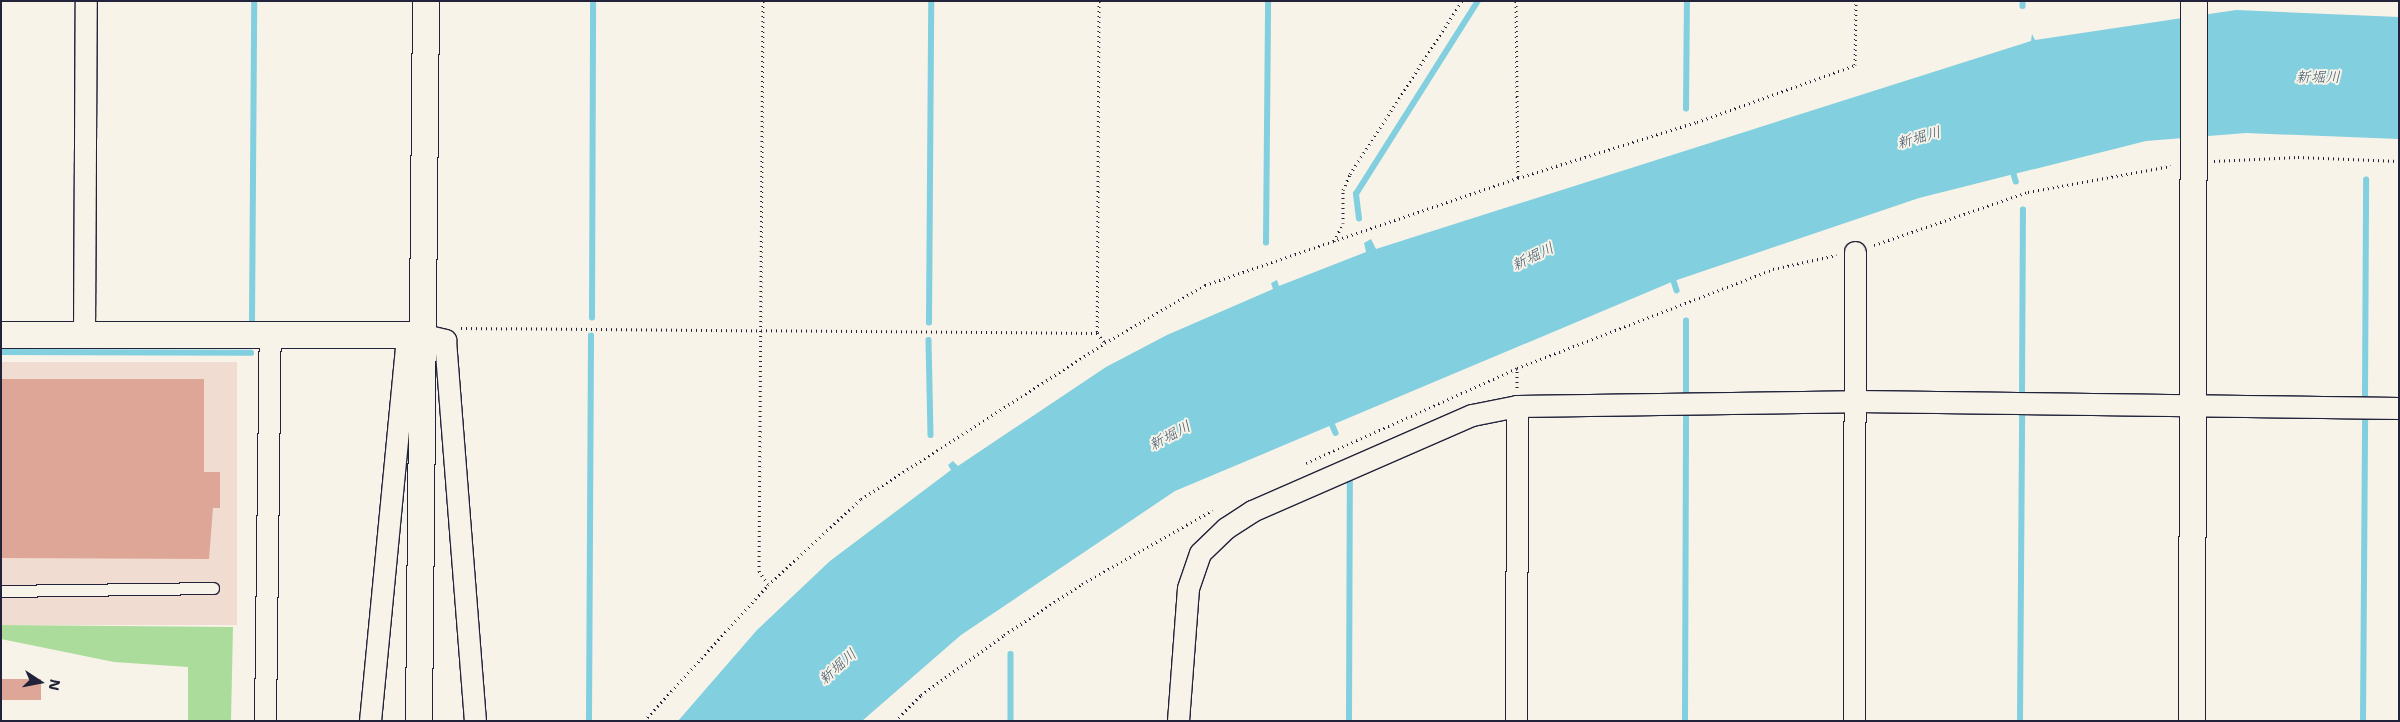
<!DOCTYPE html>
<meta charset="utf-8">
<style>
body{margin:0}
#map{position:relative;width:2400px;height:722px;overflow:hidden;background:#f7f3e8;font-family:"Shantell Sans","Klee One",sans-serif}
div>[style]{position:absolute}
.built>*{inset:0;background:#f0dcd0;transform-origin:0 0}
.green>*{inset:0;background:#acdc9c}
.water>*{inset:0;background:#81cfdf}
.stream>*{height:5.5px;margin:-2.75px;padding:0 2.75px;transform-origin:2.75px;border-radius:2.75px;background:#81cfdf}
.building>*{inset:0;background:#dea697;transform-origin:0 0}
.path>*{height:3px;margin-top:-1.5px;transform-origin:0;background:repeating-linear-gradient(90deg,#22223b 0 1px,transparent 0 5px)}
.roads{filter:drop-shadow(1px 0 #22223b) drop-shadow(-1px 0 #22223b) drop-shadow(0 1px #22223b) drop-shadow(0 -1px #22223b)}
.service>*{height:11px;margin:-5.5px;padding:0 5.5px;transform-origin:5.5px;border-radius:5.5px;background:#f7f3e8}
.minor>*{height:21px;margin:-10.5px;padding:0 10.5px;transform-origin:10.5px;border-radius:10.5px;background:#f7f3e8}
.tertiary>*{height:26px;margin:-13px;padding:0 13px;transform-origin:13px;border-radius:13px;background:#f7f3e8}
span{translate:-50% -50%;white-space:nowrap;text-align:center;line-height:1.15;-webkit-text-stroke:4px #f7f3e8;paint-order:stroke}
.water-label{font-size:15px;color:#3e566c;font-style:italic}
.frame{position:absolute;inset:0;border:2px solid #22223b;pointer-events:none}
.north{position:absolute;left:15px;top:657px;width:50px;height:50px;-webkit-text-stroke:4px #f7f3e8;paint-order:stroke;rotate:101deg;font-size:14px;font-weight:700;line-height:20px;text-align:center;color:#22223b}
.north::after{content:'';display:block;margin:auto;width:18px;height:22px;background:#22223b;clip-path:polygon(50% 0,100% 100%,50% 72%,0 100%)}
</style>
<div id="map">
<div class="built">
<div style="left:1px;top:362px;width:236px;height:263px"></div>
</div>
<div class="green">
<div style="clip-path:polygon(1px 625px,233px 627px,231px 721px,188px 721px,188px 667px,114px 662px,1px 639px)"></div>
</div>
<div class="water">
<div style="clip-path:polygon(2236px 10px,2399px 17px,2399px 139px,2246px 133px,2146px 141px,1919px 198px,1674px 281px,1175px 491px,961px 635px,862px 721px,678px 721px,757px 630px,830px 561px,951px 470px,948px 465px,953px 461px,958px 466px,1106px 367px,1167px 335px,1273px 289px,1271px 283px,1277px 280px,1279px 286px,1366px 252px,1364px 243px,1371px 239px,1376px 249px,2031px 41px,2032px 34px,2035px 40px)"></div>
</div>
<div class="stream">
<div style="left:2023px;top:1px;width:5px;rotate:90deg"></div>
<div style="left:1686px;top:109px;width:108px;rotate:-89.5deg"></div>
<div style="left:2012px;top:167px;width:15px;rotate:74deg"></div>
<div style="left:1359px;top:219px;width:25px;rotate:-97deg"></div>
<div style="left:1356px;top:194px;width:228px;rotate:-57.7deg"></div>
<div style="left:1266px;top:243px;width:242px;rotate:-89.5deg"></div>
<div style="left:1672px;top:275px;width:16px;rotate:72deg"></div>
<div style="left:592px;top:318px;width:317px;rotate:-89.8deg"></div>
<div style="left:252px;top:322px;width:321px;rotate:-89.6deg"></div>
<div style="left:929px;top:323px;width:322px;rotate:-89.6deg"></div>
<div style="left:929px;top:340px;width:95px;rotate:88.8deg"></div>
<div style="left:1px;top:352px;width:250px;rotate:0.2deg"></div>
<div style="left:1686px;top:393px;width:72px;rotate:-90deg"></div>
<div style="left:2022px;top:393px;width:183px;rotate:-89.7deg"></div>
<div style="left:2365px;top:396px;width:216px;rotate:-89.7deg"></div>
<div style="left:1330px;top:419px;width:15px;rotate:67deg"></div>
<div style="left:1011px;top:654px;width:67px;rotate:90deg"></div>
<div style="left:589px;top:721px;width:385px;rotate:-89.7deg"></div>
<div style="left:1349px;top:721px;width:239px;rotate:-89.8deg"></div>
<div style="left:1685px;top:721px;width:307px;rotate:-89.8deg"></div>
<div style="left:2020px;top:721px;width:306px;rotate:-89.6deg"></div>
<div style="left:2363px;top:721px;width:303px;rotate:-89.6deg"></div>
</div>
<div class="building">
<div style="clip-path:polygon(1px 379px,204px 379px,204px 472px,220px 472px,220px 508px,213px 508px,209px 559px,1px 558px)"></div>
<div style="left:41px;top:679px;width:21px;height:40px;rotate:90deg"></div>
</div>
<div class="path">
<div style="left:763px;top:1px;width:570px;rotate:90.4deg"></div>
<div style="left:759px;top:571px;width:17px;rotate:57deg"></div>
<div style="left:1099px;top:1px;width:332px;rotate:90.3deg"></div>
<div style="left:1097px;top:333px;width:13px;rotate:51deg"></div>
<div style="left:1516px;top:1px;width:177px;rotate:89.4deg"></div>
<div style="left:2214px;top:161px;width:84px;rotate:-2.7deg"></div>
<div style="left:2298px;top:157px;width:101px;rotate:2.3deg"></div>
<div style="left:1334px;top:241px;width:20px;rotate:-63deg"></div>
<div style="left:1343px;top:223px;width:33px;rotate:-90deg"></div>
<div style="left:1343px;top:190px;width:17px;rotate:-66deg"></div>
<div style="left:1350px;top:174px;width:206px;rotate:-57.1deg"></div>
<div style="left:1874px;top:245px;width:163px;rotate:-19deg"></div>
<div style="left:2028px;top:192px;width:145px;rotate:-10.3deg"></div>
<div style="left:461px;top:328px;width:636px;rotate:0.45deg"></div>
<div style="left:1517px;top:388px;width:20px;rotate:-90deg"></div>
<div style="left:1517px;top:368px;width:274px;rotate:-21.1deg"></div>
<div style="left:1773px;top:269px;width:65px;rotate:-12.5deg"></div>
<div style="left:1306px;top:463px;width:231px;rotate:-24.2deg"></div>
<div style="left:644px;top:721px;width:184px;rotate:-47.6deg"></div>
<div style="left:768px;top:585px;width:127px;rotate:-42.8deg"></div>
<div style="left:861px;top:499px;width:290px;rotate:-32.6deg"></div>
<div style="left:1105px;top:343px;width:116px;rotate:-30.1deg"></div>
<div style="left:1205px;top:285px;width:331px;rotate:-18.9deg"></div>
<div style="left:1518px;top:178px;width:188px;rotate:-17.4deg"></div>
<div style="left:1697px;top:122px;width:168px;rotate:-19.8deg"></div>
<div style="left:1855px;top:65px;width:64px;rotate:-89.1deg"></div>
<div style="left:895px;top:721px;width:37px;rotate:-45deg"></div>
<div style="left:921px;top:695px;width:102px;rotate:-35.9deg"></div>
<div style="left:1004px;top:635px;width:93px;rotate:-33.2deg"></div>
<div style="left:1082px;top:584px;width:150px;rotate:-29.5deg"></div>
</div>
<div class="roads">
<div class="service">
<div style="left:1px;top:591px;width:212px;rotate:-0.8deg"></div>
</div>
<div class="minor">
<div style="left:84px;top:336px;width:335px;rotate:-89.7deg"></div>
<div style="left:265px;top:721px;width:386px;rotate:-89.3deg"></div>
<div style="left:370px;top:721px;width:376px;rotate:-84.5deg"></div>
<div style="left:406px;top:347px;width:22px;rotate:-34deg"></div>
<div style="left:424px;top:335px;width:22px;rotate:13deg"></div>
<div style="left:445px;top:340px;width:382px;rotate:85.5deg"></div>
<div style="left:1178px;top:721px;width:133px;rotate:-85.7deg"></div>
<div style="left:1188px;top:588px;width:37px;rotate:-71deg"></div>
<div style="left:1200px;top:553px;width:36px;rotate:-44deg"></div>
<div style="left:1226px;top:528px;width:31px;rotate:-33deg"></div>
<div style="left:1252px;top:511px;width:240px;rotate:-23.6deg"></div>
<div style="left:1472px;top:415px;width:46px;rotate:-11.3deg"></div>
<div style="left:1517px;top:406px;width:339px;rotate:-0.8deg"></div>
<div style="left:1856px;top:401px;width:543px;rotate:0.74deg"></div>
<div style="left:1516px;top:721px;width:315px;rotate:-89.8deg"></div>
<div style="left:1854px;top:721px;width:469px;rotate:-89.9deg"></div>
</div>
<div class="tertiary">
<div style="left:1px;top:335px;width:423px"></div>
<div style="left:419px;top:721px;width:720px;rotate:-89.44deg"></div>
<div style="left:2192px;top:721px;width:720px;rotate:-89.84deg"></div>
</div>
</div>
<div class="water-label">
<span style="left:2318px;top:78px">新堀川</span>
<span style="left:1919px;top:138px;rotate:-16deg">新堀川</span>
<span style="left:1533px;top:257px;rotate:-26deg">新堀川</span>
<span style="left:1170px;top:436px;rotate:-28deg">新堀川</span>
<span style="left:838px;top:667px;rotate:-42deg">新堀川</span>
</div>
<div class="frame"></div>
<div class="north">N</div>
</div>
